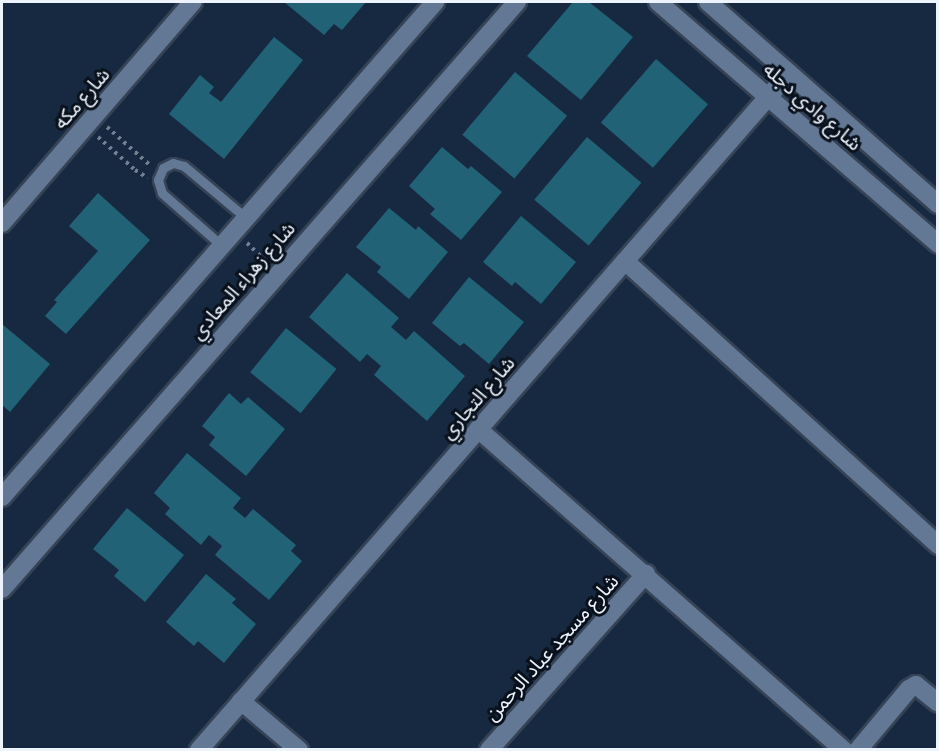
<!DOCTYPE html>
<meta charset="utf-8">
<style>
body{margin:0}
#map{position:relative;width:939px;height:751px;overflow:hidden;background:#172940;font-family:Barlow,"Noto Sans Arabic",sans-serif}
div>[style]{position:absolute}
.building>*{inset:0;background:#216276;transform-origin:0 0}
.path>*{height:4px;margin-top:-2px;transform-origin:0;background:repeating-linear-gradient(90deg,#738192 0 3px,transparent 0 7.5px)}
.roads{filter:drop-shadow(2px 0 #364356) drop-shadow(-2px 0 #364356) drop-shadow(0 2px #364356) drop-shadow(0 -2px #364356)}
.lane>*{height:9px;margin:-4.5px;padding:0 4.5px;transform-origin:4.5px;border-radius:4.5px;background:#637894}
.street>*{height:18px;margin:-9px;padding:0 9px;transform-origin:9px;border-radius:9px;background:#637894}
.secondary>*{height:18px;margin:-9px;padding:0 9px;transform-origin:9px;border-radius:9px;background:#637894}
span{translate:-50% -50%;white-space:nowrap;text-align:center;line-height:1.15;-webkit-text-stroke:6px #09111c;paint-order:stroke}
.street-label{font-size:20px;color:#edf4fe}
.frame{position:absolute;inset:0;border:3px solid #edf4fe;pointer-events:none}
</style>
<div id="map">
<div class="building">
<div style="clip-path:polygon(284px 2px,366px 2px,342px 30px,334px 24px,324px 35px)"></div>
<div style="clip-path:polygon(573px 2px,589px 2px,633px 37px,581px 100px,527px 56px)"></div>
<div style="clip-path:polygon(274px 37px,303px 60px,224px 159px,169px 114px,200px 75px,214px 87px,209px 93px,221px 102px)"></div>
<div style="left:656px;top:59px;width:69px;height:84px;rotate:41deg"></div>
<div style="left:515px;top:72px;width:68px;height:82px;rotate:40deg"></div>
<div style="left:587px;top:137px;width:71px;height:82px;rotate:40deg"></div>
<div style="clip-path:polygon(442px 147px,468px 169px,471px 166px,502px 192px,461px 240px,430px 214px,435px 209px,409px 186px)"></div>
<div style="clip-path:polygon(98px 193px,150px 240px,66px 334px,45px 316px,57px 302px,54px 300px,98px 251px,69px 226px)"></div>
<div style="clip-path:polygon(389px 208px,416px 230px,418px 226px,448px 252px,409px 299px,377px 272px,381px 267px,356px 247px)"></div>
<div style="clip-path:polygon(521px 216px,576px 262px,541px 304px,515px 282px,512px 286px,483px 262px)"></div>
<div style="clip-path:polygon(347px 273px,399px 318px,391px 327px,406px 340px,414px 331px,465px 376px,427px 421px,374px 375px,381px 366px,367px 354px,360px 362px,309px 317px)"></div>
<div style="clip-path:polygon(469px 277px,524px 322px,489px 364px,464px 343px,460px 346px,432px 323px)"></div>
<div style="clip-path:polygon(2px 324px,50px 364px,10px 412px,2px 405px)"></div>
<div style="left:286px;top:328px;width:65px;height:57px;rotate:39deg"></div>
<div style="clip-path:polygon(229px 393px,241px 404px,248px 397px,285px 429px,246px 476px,209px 445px,215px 437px,202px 426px)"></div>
<div style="clip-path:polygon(187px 453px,241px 498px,233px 508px,245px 518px,253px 509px,296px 545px,291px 551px,302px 561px,269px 600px,215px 555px,222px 546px,209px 535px,201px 545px,165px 514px,170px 508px,154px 493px)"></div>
<div style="clip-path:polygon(127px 508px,184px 555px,145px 602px,114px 576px,119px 570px,93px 549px)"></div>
<div style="clip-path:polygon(206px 574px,236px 599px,232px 603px,256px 624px,224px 663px,198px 641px,194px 646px,166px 622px)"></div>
</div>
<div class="path">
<div style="left:107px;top:127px;width:59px;rotate:41.6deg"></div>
<div style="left:98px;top:137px;width:50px;rotate:41.7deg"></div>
<div style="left:135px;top:170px;width:15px;rotate:32deg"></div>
<div style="left:247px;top:243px;width:28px;rotate:44deg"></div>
</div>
<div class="roads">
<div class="lane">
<div style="left:221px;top:245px;width:79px;rotate:-138.6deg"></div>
<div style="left:162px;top:193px;width:14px;rotate:-107deg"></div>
<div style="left:158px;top:180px;width:13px;rotate:-67deg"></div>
<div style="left:163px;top:168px;width:11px;rotate:-27deg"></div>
<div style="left:173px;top:163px;width:11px;rotate:15deg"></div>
<div style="left:184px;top:166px;width:81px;rotate:40deg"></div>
</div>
<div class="street">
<div style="left:658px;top:2px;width:370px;rotate:40.8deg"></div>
<div style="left:708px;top:2px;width:306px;rotate:41.3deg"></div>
<div style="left:2px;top:223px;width:292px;rotate:-49.2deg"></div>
<div style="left:625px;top:261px;width:423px;rotate:42.2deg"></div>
<div style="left:478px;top:429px;width:487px;rotate:41.3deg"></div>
<div style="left:241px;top:701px;width:76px;rotate:40.2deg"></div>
<div style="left:199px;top:750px;width:898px;rotate:-48.93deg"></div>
<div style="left:489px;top:750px;width:236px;rotate:-48.3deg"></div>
<div style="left:858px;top:750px;width:80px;rotate:-50.1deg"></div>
<div style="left:909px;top:689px;width:8px;rotate:-30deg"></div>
<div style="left:916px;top:685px;width:28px;rotate:39deg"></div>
</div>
<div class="secondary">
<div style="left:2px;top:497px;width:658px;rotate:-48.82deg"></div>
<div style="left:2px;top:589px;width:781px;rotate:-48.74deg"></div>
</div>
</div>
<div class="street-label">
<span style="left:81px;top:98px;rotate:-49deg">شارع مكه</span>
<span style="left:813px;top:106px;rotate:41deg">شارع وادي دجله</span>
<span style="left:242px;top:280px;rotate:-49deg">شارع زهراء المعادي</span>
<span style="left:477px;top:397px;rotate:-49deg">شارع التجاري</span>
<span style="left:551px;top:647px;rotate:-48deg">شارع مسجد عباد الرحمن</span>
</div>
<div class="frame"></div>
</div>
